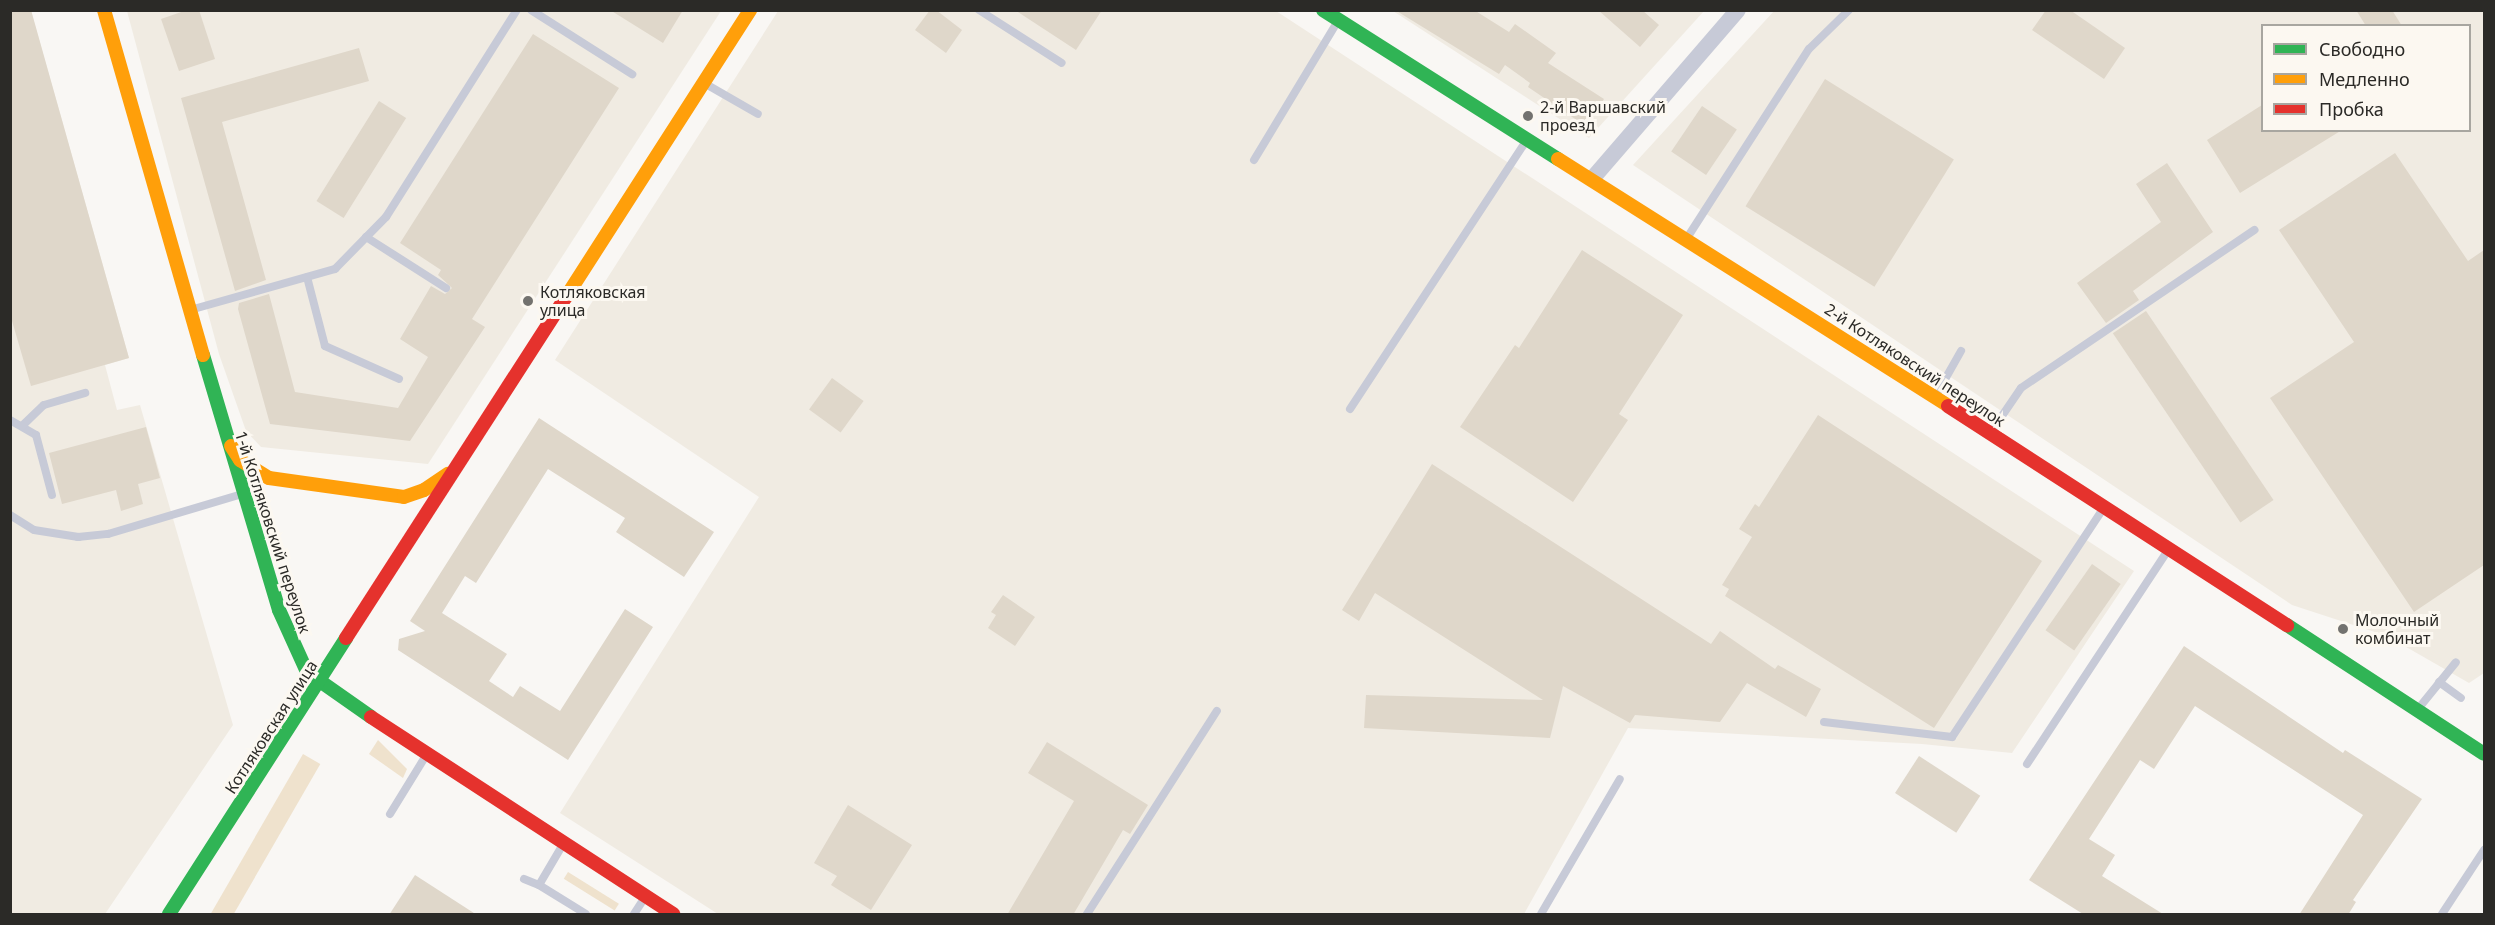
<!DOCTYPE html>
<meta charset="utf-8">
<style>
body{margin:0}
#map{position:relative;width:2495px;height:925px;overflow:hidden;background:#f9f7f4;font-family:"Noto Sans",sans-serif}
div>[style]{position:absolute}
.built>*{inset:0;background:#f0ebe2}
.green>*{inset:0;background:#efe2cd;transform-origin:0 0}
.building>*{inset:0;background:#dfd7ca;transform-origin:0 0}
.lane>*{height:8px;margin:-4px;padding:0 4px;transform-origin:4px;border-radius:4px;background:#c7cad7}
.street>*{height:16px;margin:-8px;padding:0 8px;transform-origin:8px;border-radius:8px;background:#c7cad7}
.fast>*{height:14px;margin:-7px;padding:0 7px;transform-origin:7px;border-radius:7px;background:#30b455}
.slow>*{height:14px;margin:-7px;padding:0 7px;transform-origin:7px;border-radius:7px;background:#ff9f0a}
.jam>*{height:14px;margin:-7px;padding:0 7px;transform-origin:7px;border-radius:7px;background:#e5322d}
.dots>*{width:16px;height:16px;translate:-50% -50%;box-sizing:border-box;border:3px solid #fcf8f1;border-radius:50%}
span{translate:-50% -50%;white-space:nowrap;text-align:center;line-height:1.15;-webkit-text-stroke:6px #fcf8f1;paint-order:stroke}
.poi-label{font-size:16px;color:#2b2a27}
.left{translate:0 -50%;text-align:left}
.street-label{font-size:16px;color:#2b2a27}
.frame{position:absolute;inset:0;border:12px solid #2b2a27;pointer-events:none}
.legend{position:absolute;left:2261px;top:24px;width:210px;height:108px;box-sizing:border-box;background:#fcf8f1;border:2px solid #a8a6a0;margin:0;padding:8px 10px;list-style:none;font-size:18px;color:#2b2a27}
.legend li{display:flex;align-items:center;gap:12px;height:30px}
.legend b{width:30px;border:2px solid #a8a6a0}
</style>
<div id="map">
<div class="built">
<div style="clip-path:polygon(10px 11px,31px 11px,129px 358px,105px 365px,117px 410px,140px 405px,233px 725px,105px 914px,11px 914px)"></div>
<div style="clip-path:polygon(127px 11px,721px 11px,428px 464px,261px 447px,246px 431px,219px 354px)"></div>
<div style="clip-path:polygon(778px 11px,1276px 11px,2134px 571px,2012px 753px,1922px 744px,1628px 728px,1524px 914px,718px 914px,560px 813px,759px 497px,555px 360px)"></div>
<div style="clip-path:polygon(1393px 11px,1704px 11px,1589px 138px)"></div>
<div style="clip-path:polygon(evenodd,1774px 11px,2484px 11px,2484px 673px,2469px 683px,2387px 636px,2292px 605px,1633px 165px,1774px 11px,2262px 26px,2470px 26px,2470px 130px,2262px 130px,2262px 26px)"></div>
</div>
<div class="green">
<div style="clip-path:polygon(378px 740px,407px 769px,403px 778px,369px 754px)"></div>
<div style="left:303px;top:754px;width:20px;height:192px;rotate:30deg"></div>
<div style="left:568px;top:872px;width:60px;height:8px;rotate:32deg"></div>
</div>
<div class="building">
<div style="clip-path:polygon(10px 10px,31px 10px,129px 358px,31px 386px,10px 314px)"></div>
<div style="clip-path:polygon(187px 10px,199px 10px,215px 59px,179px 71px,161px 19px)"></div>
<div style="clip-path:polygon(610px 10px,683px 10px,663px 43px)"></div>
<div style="clip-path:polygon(930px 10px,936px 10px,962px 30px,946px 53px,915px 30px)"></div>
<div style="clip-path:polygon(1015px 10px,1102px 10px,1076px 50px)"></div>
<div style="clip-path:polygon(1395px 10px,1474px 10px,1509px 32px,1515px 24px,1556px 53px,1548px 63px,1604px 99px,1587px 127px,1528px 87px,1530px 83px,1505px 65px,1499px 74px)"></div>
<div style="clip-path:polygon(1598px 10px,1642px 10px,1659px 25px,1640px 47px)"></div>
<div style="clip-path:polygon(2046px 10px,2070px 10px,2125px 48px,2104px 79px,2032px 30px)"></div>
<div style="clip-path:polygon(2356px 10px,2392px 10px,2402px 26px,2366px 26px)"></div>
<div style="clip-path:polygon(533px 34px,619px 88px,472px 319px,485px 327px,410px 441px,270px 424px,238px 309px,239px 303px,269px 294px,295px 392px,398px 408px,428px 357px,400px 339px,431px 286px,445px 294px,452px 288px,438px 275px,441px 270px,400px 243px)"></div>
<div style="clip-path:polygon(359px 48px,369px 81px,222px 122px,266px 280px,235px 291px,181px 98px)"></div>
<div style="left:1825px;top:79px;width:152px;height:150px;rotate:32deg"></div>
<div style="left:379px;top:101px;width:32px;height:118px;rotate:32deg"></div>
<div style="clip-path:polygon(2262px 105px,2262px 130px,2342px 130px,2240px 193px,2207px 140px)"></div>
<div style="left:1702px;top:106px;width:42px;height:55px;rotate:34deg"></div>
<div style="clip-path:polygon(2395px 153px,2468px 261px,2484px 250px,2484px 565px,2414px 612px,2270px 398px,2354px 342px,2279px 230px)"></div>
<div style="clip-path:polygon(2167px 163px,2213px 232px,2133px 291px,2139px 300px,2106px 323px,2077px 283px,2161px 222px,2136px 184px)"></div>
<div style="clip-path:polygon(1582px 250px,1683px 315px,1619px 414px,1628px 420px,1573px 502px,1460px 427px,1515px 345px,1519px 348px)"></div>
<div style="left:2146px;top:311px;width:228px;height:40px;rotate:56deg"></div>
<div style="left:832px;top:378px;width:39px;height:39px;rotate:36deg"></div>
<div style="clip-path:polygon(1818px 415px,2042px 561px,1934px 728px,1725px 596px,1729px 589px,1722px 585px,1752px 537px,1739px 529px,1755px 504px,1759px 507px)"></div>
<div style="clip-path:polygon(539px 418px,714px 532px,684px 577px,616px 532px,625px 518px,548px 469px,476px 583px,465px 576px,442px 613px,507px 654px,489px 681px,513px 697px,520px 686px,560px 711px,625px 609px,653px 627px,568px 760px,398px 650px,399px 639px,425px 631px,410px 621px)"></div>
<div style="clip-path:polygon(146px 427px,160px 478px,138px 484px,143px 504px,121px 511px,116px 490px,62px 504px,49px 453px)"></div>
<div style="clip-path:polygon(1432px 464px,1711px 644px,1720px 631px,1775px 669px,1778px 665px,1821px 689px,1806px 717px,1747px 683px,1720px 722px,1635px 715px,1630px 723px,1563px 686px,1550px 738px,1364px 728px,1366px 695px,1543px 700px,1375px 593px,1359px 621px,1342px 610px)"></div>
<div style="left:2092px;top:564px;width:35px;height:81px;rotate:35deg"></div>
<div style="clip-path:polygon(1003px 595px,1035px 617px,1015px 646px,988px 628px,996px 615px,991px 612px)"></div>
<div style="clip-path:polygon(2184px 646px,2343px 753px,2345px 750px,2422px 799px,2353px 900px,2356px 902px,2348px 915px,2299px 915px,2363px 815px,2195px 706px,2154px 769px,2140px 760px,2089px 839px,2115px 855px,2102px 876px,2163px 914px,2083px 914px,2029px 880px)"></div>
<div style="clip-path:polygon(1047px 742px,1148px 805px,1130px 834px,1123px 830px,1073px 915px,1007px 915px,1074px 801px,1028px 773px)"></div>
<div style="left:1919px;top:756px;width:73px;height:44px;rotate:33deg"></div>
<div style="clip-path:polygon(848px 805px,912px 845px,871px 910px,831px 885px,837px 876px,814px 863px)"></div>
<div style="clip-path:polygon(415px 875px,477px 915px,389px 915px)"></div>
</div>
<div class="lane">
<div style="left:531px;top:10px;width:120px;rotate:32.4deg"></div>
<div style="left:979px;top:10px;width:98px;rotate:32.6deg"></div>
<div style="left:704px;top:83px;width:62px;rotate:29.9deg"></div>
<div style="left:1254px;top:160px;width:162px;rotate:-58.9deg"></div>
<div style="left:366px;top:237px;width:95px;rotate:32.5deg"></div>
<div style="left:1687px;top:238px;width:225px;rotate:-57.2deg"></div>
<div style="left:1809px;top:49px;width:56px;rotate:-44.3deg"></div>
<div style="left:307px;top:277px;width:71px;rotate:75.4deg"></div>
<div style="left:325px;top:346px;width:81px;rotate:24deg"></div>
<div style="left:190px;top:310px;width:151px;rotate:-15.8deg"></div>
<div style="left:335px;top:269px;width:73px;rotate:-45.6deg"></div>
<div style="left:386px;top:217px;width:245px;rotate:-57.7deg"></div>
<div style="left:1935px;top:397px;width:53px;rotate:-60.5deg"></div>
<div style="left:1350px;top:409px;width:322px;rotate:-56.7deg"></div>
<div style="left:10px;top:420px;width:30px;rotate:30deg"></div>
<div style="left:36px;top:435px;width:62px;rotate:75.1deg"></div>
<div style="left:22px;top:426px;width:30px;rotate:-44deg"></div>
<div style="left:44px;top:405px;width:43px;rotate:-16.3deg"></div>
<div style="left:1991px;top:432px;width:53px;rotate:-55.7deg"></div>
<div style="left:2021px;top:388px;width:282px;rotate:-34.1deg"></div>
<div style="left:10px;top:515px;width:28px;rotate:32deg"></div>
<div style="left:34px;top:530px;width:45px;rotate:9deg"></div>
<div style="left:78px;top:537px;width:30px;rotate:-6deg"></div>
<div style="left:108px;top:534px;width:140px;rotate:-16.6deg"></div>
<div style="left:2439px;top:682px;width:27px;rotate:36deg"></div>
<div style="left:2418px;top:709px;width:60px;rotate:-51deg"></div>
<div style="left:1824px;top:722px;width:129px;rotate:6.7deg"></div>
<div style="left:1952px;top:737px;width:277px;rotate:-56.5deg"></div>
<div style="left:2027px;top:764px;width:256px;rotate:-56.6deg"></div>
<div style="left:390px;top:814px;width:67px;rotate:-58.4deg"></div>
<div style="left:562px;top:846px;width:45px;rotate:120.5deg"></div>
<div style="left:539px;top:885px;width:55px;rotate:31.7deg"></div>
<div style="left:524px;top:879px;width:16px;rotate:22deg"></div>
<div style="left:634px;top:914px;width:20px;rotate:-57deg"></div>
<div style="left:1087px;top:914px;width:241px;rotate:-57.4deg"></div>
<div style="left:1541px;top:914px;width:156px;rotate:-59.7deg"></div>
<div style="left:2442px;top:914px;width:77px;rotate:-56.7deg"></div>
</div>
<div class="street">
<div style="left:1592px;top:179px;width:223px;rotate:-49.2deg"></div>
</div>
<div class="fast">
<div style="left:1323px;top:10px;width:278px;rotate:32.4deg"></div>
<div style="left:203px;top:355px;width:266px;rotate:73.4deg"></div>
<div style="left:279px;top:610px;width:68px;rotate:65.7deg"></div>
<div style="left:307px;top:672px;width:78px;rotate:35.1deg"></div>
<div style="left:2287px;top:625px;width:235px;rotate:33.2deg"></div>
<div style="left:169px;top:914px;width:328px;rotate:-57.3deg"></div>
</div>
<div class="slow">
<div style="left:104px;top:10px;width:359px;rotate:74deg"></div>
<div style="left:1558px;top:159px;width:462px;rotate:32.3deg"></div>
<div style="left:566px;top:297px;width:341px;rotate:-57.3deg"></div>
<div style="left:231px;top:446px;width:17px;rotate:57deg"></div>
<div style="left:240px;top:460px;width:34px;rotate:32deg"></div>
<div style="left:269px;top:478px;width:136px;rotate:8deg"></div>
<div style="left:404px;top:497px;width:21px;rotate:-19deg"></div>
<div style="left:424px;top:490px;width:29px;rotate:-34deg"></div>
</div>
<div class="jam">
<div style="left:1948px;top:406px;width:404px;rotate:32.9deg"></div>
<div style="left:346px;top:638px;width:406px;rotate:-57.2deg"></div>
<div style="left:371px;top:717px;width:361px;rotate:33.1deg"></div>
</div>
<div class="dots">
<div style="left:1528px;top:116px;background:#73726f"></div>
<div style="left:528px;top:301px;background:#73726f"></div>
<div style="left:2343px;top:629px;background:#73726f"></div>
</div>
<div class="poi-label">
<span class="left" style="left:1540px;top:116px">2-й Варшавский<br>проезд</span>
<span class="left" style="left:540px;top:301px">Котляковская<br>улица</span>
<span class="left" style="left:2355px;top:629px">Молочный<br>комбинат</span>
</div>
<div class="street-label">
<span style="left:1915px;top:365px;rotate:33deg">2-й Котляковский переулок</span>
<span style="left:273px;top:532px;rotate:72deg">1-й Котляковский переулок</span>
<span style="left:271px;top:727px;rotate:-57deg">Котляковская улица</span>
</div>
<div class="frame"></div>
<ul class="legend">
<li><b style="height:8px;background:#30b455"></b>Свободно</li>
<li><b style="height:8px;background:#ff9f0a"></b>Медленно</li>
<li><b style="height:8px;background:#e5322d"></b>Пробка</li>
</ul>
</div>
